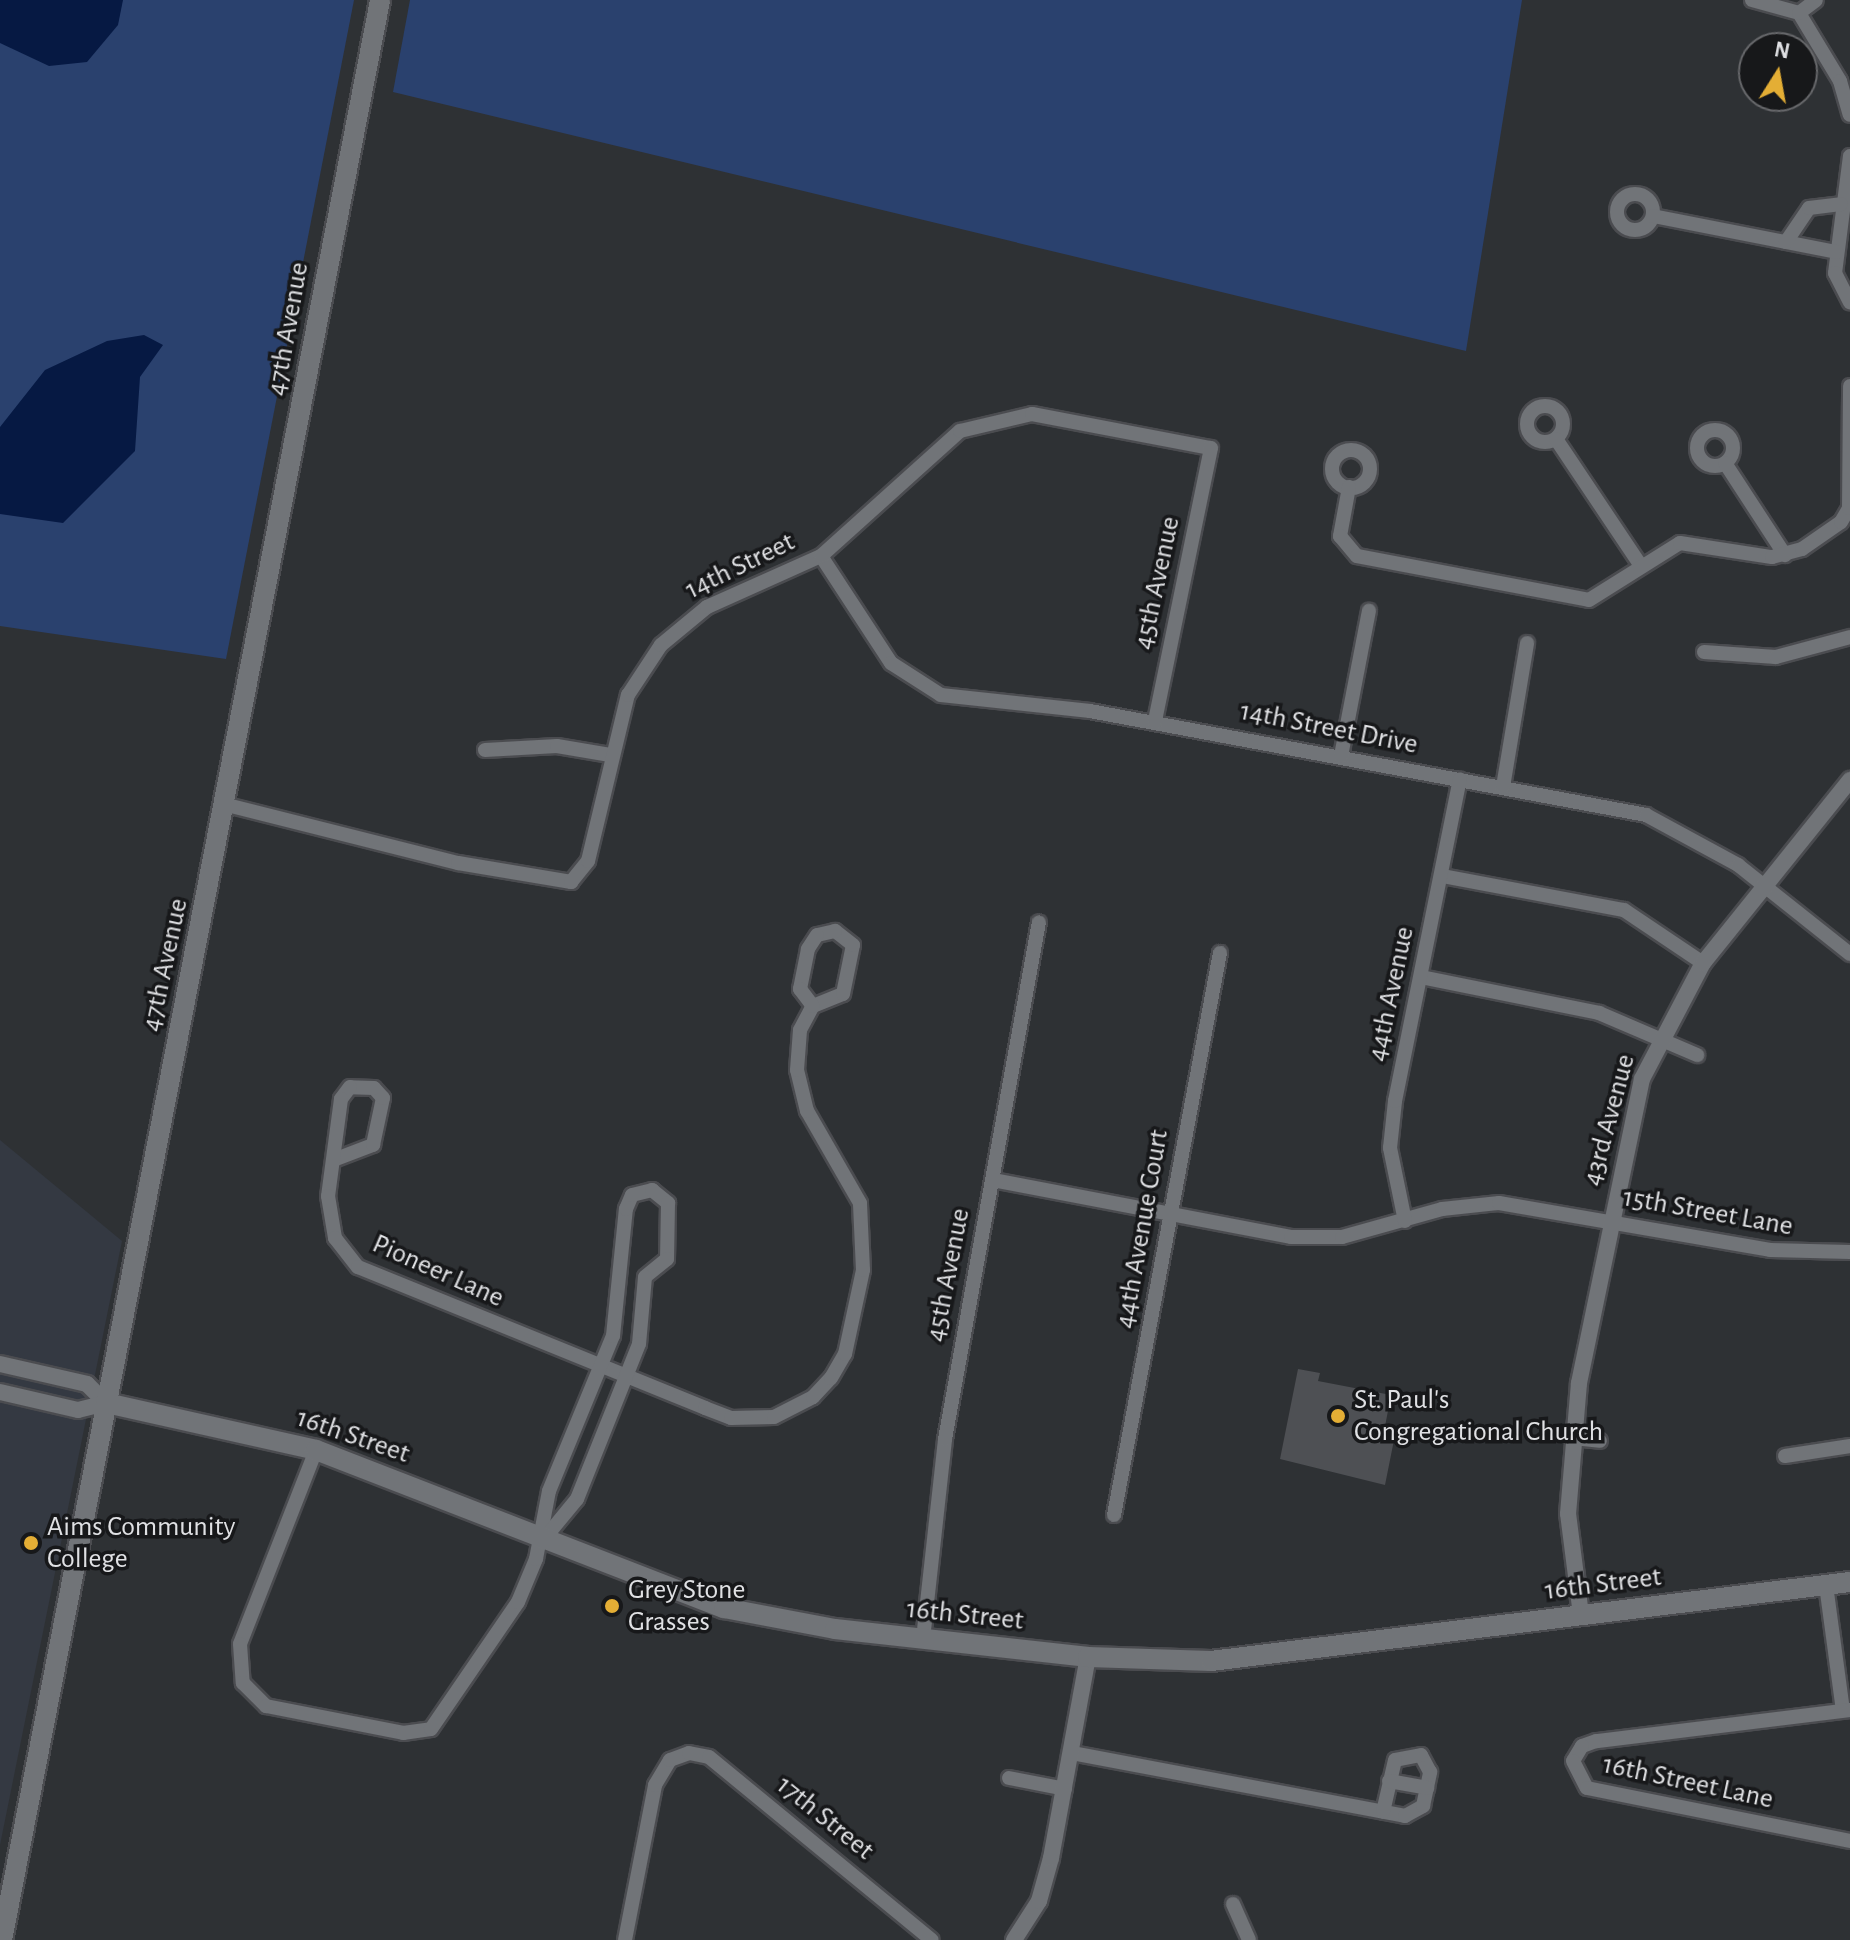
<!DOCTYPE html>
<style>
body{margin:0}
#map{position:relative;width:1850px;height:1940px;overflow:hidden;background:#2e3134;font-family:"Alegreya Sans",sans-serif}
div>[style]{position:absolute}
.built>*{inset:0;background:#343942}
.green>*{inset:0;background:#2a416e}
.water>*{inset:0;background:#061943}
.building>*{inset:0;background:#4e5054}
.roads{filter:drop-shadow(2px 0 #4b4c50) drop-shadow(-2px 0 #4b4c50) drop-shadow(0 2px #4b4c50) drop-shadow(0 -2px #4b4c50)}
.minor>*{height:14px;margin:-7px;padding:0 7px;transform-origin:7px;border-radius:7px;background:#717478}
.minor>.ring{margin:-7px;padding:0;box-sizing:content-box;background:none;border:14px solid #717478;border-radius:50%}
.tertiary>*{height:16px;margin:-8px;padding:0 8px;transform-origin:8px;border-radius:8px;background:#717478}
.secondary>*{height:20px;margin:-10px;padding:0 10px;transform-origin:10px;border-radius:10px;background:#717478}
.dots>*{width:22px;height:22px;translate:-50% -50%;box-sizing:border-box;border:4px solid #17181a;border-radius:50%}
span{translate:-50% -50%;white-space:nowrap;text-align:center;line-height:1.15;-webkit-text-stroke:7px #17181a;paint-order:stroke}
.street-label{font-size:28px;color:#e0e1e4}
.poi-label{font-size:28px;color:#e0e1e4}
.left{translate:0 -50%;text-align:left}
.north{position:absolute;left:1738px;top:32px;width:80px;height:80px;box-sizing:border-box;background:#17181a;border:2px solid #67686b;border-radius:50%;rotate:11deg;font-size:22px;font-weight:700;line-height:32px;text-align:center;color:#e0e1e4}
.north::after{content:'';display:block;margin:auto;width:28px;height:36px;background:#e4ae35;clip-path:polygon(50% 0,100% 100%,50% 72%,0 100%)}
</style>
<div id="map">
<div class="built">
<div style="clip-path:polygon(0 1140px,122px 1241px,0 1845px)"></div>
</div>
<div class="green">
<div style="clip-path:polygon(0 0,354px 0,226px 659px,0 626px)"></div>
<div style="clip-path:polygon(410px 0,1522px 0,1466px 351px,393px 92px)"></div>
</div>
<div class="water">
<div style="clip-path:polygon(0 0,123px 0,118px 25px,87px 62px,49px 66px,0 43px)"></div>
<div style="clip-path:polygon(144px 335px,163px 345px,140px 377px,135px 451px,63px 523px,0 514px,0 427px,45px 370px,107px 341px)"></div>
</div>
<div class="building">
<div style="clip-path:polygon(1298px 1369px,1320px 1373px,1318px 1381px,1391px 1395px,1383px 1437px,1394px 1440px,1385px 1485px,1280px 1459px)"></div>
</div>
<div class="roads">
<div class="minor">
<div style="left:1752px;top:0;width:49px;rotate:15.5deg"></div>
<div style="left:1799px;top:13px;width:79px;rotate:58.9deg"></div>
<div style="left:1840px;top:81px;width:35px;rotate:74deg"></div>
<div style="left:1799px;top:13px;width:21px;rotate:-37deg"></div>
<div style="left:1850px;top:156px;width:118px;rotate:97.3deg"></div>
<div style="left:1835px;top:273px;width:33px;rotate:63deg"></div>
<div class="ring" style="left:1617px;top:194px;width:22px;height:22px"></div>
<div style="left:1653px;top:216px;width:187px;rotate:11.1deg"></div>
<div style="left:1786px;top:242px;width:41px;rotate:-55.9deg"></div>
<div style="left:1809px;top:208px;width:32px;rotate:-7deg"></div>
<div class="ring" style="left:1527px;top:406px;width:22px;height:22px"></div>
<div class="ring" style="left:1697px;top:430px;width:22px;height:22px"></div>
<div style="left:1556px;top:439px;width:153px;rotate:56.2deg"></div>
<div class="ring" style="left:1332px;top:450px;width:24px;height:24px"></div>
<div style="left:1725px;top:463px;width:110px;rotate:56.9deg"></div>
<div style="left:1349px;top:487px;width:50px;rotate:100.4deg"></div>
<div style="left:1340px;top:536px;width:26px;rotate:50deg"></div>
<div style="left:1357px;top:556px;width:236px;rotate:10.7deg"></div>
<div style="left:1589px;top:600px;width:107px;rotate:-32.1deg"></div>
<div style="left:1680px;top:543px;width:93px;rotate:8.7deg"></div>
<div style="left:1772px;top:557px;width:31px;rotate:-15deg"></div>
<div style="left:1802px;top:549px;width:47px;rotate:-34.7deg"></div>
<div style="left:1841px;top:522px;width:16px;rotate:-60deg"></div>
<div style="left:1849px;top:508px;width:122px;rotate:-89.5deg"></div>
<div style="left:821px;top:556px;width:128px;rotate:56.8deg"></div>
<div style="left:891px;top:663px;width:59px;rotate:32.6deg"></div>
<div style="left:941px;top:695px;width:150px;rotate:6.1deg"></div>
<div style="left:1090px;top:711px;width:566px;rotate:10.59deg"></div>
<div style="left:1646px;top:815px;width:105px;rotate:28.5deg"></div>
<div style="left:1738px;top:865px;width:143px;rotate:38.5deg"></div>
<div style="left:1704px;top:652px;width:72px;rotate:4deg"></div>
<div style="left:1776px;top:657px;width:77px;rotate:-15.1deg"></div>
<div style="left:485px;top:750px;width:72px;rotate:-3.2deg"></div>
<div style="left:557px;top:746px;width:54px;rotate:9.6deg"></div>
<div style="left:1341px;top:756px;width:148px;rotate:-79.1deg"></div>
<div style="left:1503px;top:787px;width:146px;rotate:-80.5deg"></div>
<div style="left:227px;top:805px;width:238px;rotate:14.1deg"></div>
<div style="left:458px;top:863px;width:115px;rotate:9.5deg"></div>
<div style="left:571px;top:882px;width:27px;rotate:-51deg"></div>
<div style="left:588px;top:861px;width:171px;rotate:-76.5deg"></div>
<div style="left:628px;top:695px;width:60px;rotate:-56.6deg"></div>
<div style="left:661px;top:645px;width:60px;rotate:-39.6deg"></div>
<div style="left:707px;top:607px;width:125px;rotate:-24.1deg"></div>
<div style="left:821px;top:556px;width:187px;rotate:-42deg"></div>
<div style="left:960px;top:431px;width:74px;rotate:-13.3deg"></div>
<div style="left:1032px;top:414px;width:182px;rotate:10.8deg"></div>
<div style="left:1211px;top:448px;width:280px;rotate:101.6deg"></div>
<div style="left:1442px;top:876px;width:185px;rotate:10.6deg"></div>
<div style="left:1624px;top:910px;width:95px;rotate:33.9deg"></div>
<div style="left:1421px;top:977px;width:182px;rotate:11.4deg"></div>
<div style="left:1599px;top:1013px;width:107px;rotate:23.2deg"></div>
<div style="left:336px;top:1159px;width:40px;rotate:-21deg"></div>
<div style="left:373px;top:1145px;width:48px;rotate:-78deg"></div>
<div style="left:383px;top:1098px;width:13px;rotate:-132deg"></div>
<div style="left:374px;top:1088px;width:24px;rotate:-178deg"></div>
<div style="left:350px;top:1087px;width:15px;rotate:127deg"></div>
<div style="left:341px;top:1099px;width:98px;rotate:97.6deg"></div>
<div style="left:328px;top:1196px;width:43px;rotate:80.5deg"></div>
<div style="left:335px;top:1238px;width:37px;rotate:52deg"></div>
<div style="left:358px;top:1267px;width:375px;rotate:22.1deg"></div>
<div style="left:705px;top:1408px;width:28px;rotate:21deg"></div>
<div style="left:731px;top:1418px;width:43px;rotate:-1.3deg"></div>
<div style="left:774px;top:1417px;width:44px;rotate:-27.1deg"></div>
<div style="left:813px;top:1397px;width:26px;rotate:-47deg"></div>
<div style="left:831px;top:1378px;width:28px;rotate:-60deg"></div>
<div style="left:845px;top:1354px;width:86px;rotate:-77.9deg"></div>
<div style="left:863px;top:1270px;width:67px;rotate:-92.6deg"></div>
<div style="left:860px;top:1203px;width:106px;rotate:-119.9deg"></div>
<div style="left:807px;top:1111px;width:42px;rotate:-103.7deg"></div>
<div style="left:797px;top:1070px;width:40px;rotate:-85.7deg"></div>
<div style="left:800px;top:1030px;width:27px;rotate:-62deg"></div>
<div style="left:813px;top:1006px;width:32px;rotate:-22deg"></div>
<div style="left:843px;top:994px;width:50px;rotate:-78.5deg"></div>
<div style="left:853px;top:945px;width:23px;rotate:-142deg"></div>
<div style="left:835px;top:931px;width:18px;rotate:167deg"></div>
<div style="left:817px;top:935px;width:17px;rotate:123deg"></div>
<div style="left:808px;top:949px;width:41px;rotate:101.3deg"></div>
<div style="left:800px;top:989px;width:21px;rotate:53deg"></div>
<div style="left:993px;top:1180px;width:303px;rotate:10.8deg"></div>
<div style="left:1291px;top:1237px;width:51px"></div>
<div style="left:1342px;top:1237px;width:104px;rotate:-15.6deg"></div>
<div style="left:1442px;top:1209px;width:57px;rotate:-6deg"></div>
<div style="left:1499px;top:1203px;width:275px;rotate:9.8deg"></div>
<div style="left:1770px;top:1250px;width:80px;rotate:1.4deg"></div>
<div style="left:1405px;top:1221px;width:75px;rotate:-101.6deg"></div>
<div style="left:1390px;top:1148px;width:47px;rotate:-83.9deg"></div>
<div style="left:1395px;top:1101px;width:328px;rotate:-78.6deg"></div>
<div style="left:1573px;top:1438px;width:27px;rotate:6deg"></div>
<div style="left:316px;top:1450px;width:208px;rotate:111.4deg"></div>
<div style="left:240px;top:1644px;width:39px;rotate:86deg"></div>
<div style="left:243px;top:1683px;width:33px;rotate:45deg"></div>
<div style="left:266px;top:1706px;width:140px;rotate:11.1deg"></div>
<div style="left:403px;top:1733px;width:28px;rotate:-8deg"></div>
<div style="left:431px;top:1729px;width:154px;rotate:-55.6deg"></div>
<div style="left:518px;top:1602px;width:47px;rotate:-67.3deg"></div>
<div style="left:536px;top:1559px;width:69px;rotate:-79.2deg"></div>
<div style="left:549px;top:1491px;width:168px;rotate:-67.6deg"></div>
<div style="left:613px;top:1336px;width:128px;rotate:-84.2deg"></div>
<div style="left:626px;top:1209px;width:15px;rotate:-67deg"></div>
<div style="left:632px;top:1195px;width:21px;rotate:-14deg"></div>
<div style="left:652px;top:1190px;width:21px;rotate:39deg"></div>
<div style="left:668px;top:1203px;width:56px;rotate:91deg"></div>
<div style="left:667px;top:1259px;width:28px;rotate:141deg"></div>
<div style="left:645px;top:1277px;width:67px;rotate:95.1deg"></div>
<div style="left:639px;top:1344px;width:167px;rotate:111.8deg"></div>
<div style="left:577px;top:1499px;width:52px;rotate:129.5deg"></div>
<div style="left:1785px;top:1456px;width:66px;rotate:-8.7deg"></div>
<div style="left:1114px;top:1515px;width:572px;rotate:-79.32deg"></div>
<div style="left:1826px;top:1585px;width:126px;rotate:82.3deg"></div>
<div style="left:923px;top:1639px;width:201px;rotate:-83.7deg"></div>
<div style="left:945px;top:1439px;width:525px;rotate:-79.7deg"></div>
<div style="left:1850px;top:1710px;width:256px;rotate:173deg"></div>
<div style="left:1596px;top:1741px;width:15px;rotate:160deg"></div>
<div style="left:1582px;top:1746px;width:17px;rotate:121deg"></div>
<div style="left:1573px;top:1761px;width:30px;rotate:63deg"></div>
<div style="left:1587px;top:1788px;width:268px;rotate:11.4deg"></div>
<div style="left:1072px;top:1753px;width:339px;rotate:10.7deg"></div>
<div style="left:1405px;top:1816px;width:21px;rotate:-29deg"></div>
<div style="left:1423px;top:1806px;width:35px;rotate:-78deg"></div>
<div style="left:1430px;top:1772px;width:19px;rotate:-118deg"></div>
<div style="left:1421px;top:1755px;width:26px;rotate:169deg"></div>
<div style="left:1395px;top:1760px;width:53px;rotate:103deg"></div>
<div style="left:1009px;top:1778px;width:57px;rotate:11.1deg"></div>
<div style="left:1389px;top:1781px;width:39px;rotate:10deg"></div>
<div style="left:1233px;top:1904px;width:39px;rotate:66deg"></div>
<div style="left:625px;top:1940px;width:158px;rotate:-79deg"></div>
<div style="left:655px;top:1785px;width:29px;rotate:-59deg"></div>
<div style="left:670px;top:1760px;width:20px;rotate:-20deg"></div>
<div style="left:689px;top:1753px;width:20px;rotate:11deg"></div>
<div style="left:709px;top:1757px;width:288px;rotate:39.4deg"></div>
</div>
<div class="tertiary">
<div style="left:0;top:1364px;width:89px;rotate:12.9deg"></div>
<div style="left:87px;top:1384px;width:27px;rotate:45deg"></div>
<div style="left:0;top:1392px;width:80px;rotate:13deg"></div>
<div style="left:78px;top:1410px;width:29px;rotate:-14deg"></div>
<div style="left:1581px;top:1615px;width:102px;rotate:-97.3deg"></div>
<div style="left:1568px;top:1514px;width:131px;rotate:-85.2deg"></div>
<div style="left:1579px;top:1383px;width:310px;rotate:-78.3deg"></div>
<div style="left:1642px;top:1079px;width:131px;rotate:-62.3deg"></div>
<div style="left:1703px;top:963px;width:235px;rotate:-51.2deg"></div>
<div style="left:1014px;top:1940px;width:46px;rotate:-57.3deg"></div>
<div style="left:1039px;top:1901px;width:45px;rotate:-74.4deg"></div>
<div style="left:1051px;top:1858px;width:204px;rotate:-79.6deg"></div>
</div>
<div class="secondary">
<div style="left:106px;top:1403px;width:215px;rotate:12.6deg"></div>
<div style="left:316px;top:1450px;width:438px;rotate:21.2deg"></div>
<div style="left:724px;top:1608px;width:113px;rotate:10.7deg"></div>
<div style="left:835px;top:1629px;width:255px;rotate:6.3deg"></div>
<div style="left:1088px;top:1657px;width:123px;rotate:1.9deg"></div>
<div style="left:1211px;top:1661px;width:644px;rotate:-7.05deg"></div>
<div style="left:2px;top:1940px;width:1976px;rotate:-78.97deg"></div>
</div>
</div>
<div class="dots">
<div style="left:1338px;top:1416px;background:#e4ae35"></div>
<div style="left:31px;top:1543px;background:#e4ae35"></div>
<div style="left:612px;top:1606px;background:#e4ae35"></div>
</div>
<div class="street-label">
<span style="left:288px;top:329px;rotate:-80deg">47th Avenue</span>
<span style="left:740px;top:566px;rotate:-26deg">14th Street</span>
<span style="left:1157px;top:583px;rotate:-78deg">45th Avenue</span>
<span style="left:1329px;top:728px;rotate:11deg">14th Street Drive</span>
<span style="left:165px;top:965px;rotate:-78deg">47th Avenue</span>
<span style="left:1391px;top:994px;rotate:-78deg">44th Avenue</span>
<span style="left:1609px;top:1120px;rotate:-75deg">43rd Avenue</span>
<span style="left:1708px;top:1212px;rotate:10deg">15th Street Lane</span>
<span style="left:1142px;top:1229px;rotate:-80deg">44th Avenue Court</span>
<span style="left:438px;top:1271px;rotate:24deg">Pioneer Lane</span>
<span style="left:948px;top:1275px;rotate:-79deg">45th Avenue</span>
<span style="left:353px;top:1436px;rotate:19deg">16th Street</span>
<span style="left:1603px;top:1584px;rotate:-7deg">16th Street</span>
<span style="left:965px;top:1615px;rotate:6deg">16th Street</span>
<span style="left:1688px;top:1782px;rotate:12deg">16th Street Lane</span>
<span style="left:825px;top:1818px;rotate:39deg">17th Street</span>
</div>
<div class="poi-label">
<span class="left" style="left:1354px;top:1416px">St. Paul's<br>Congregational Church</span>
<span class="left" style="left:47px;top:1543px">Aims Community<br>College</span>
<span class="left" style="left:628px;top:1606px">Grey Stone<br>Grasses</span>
</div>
<div class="north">N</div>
</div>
